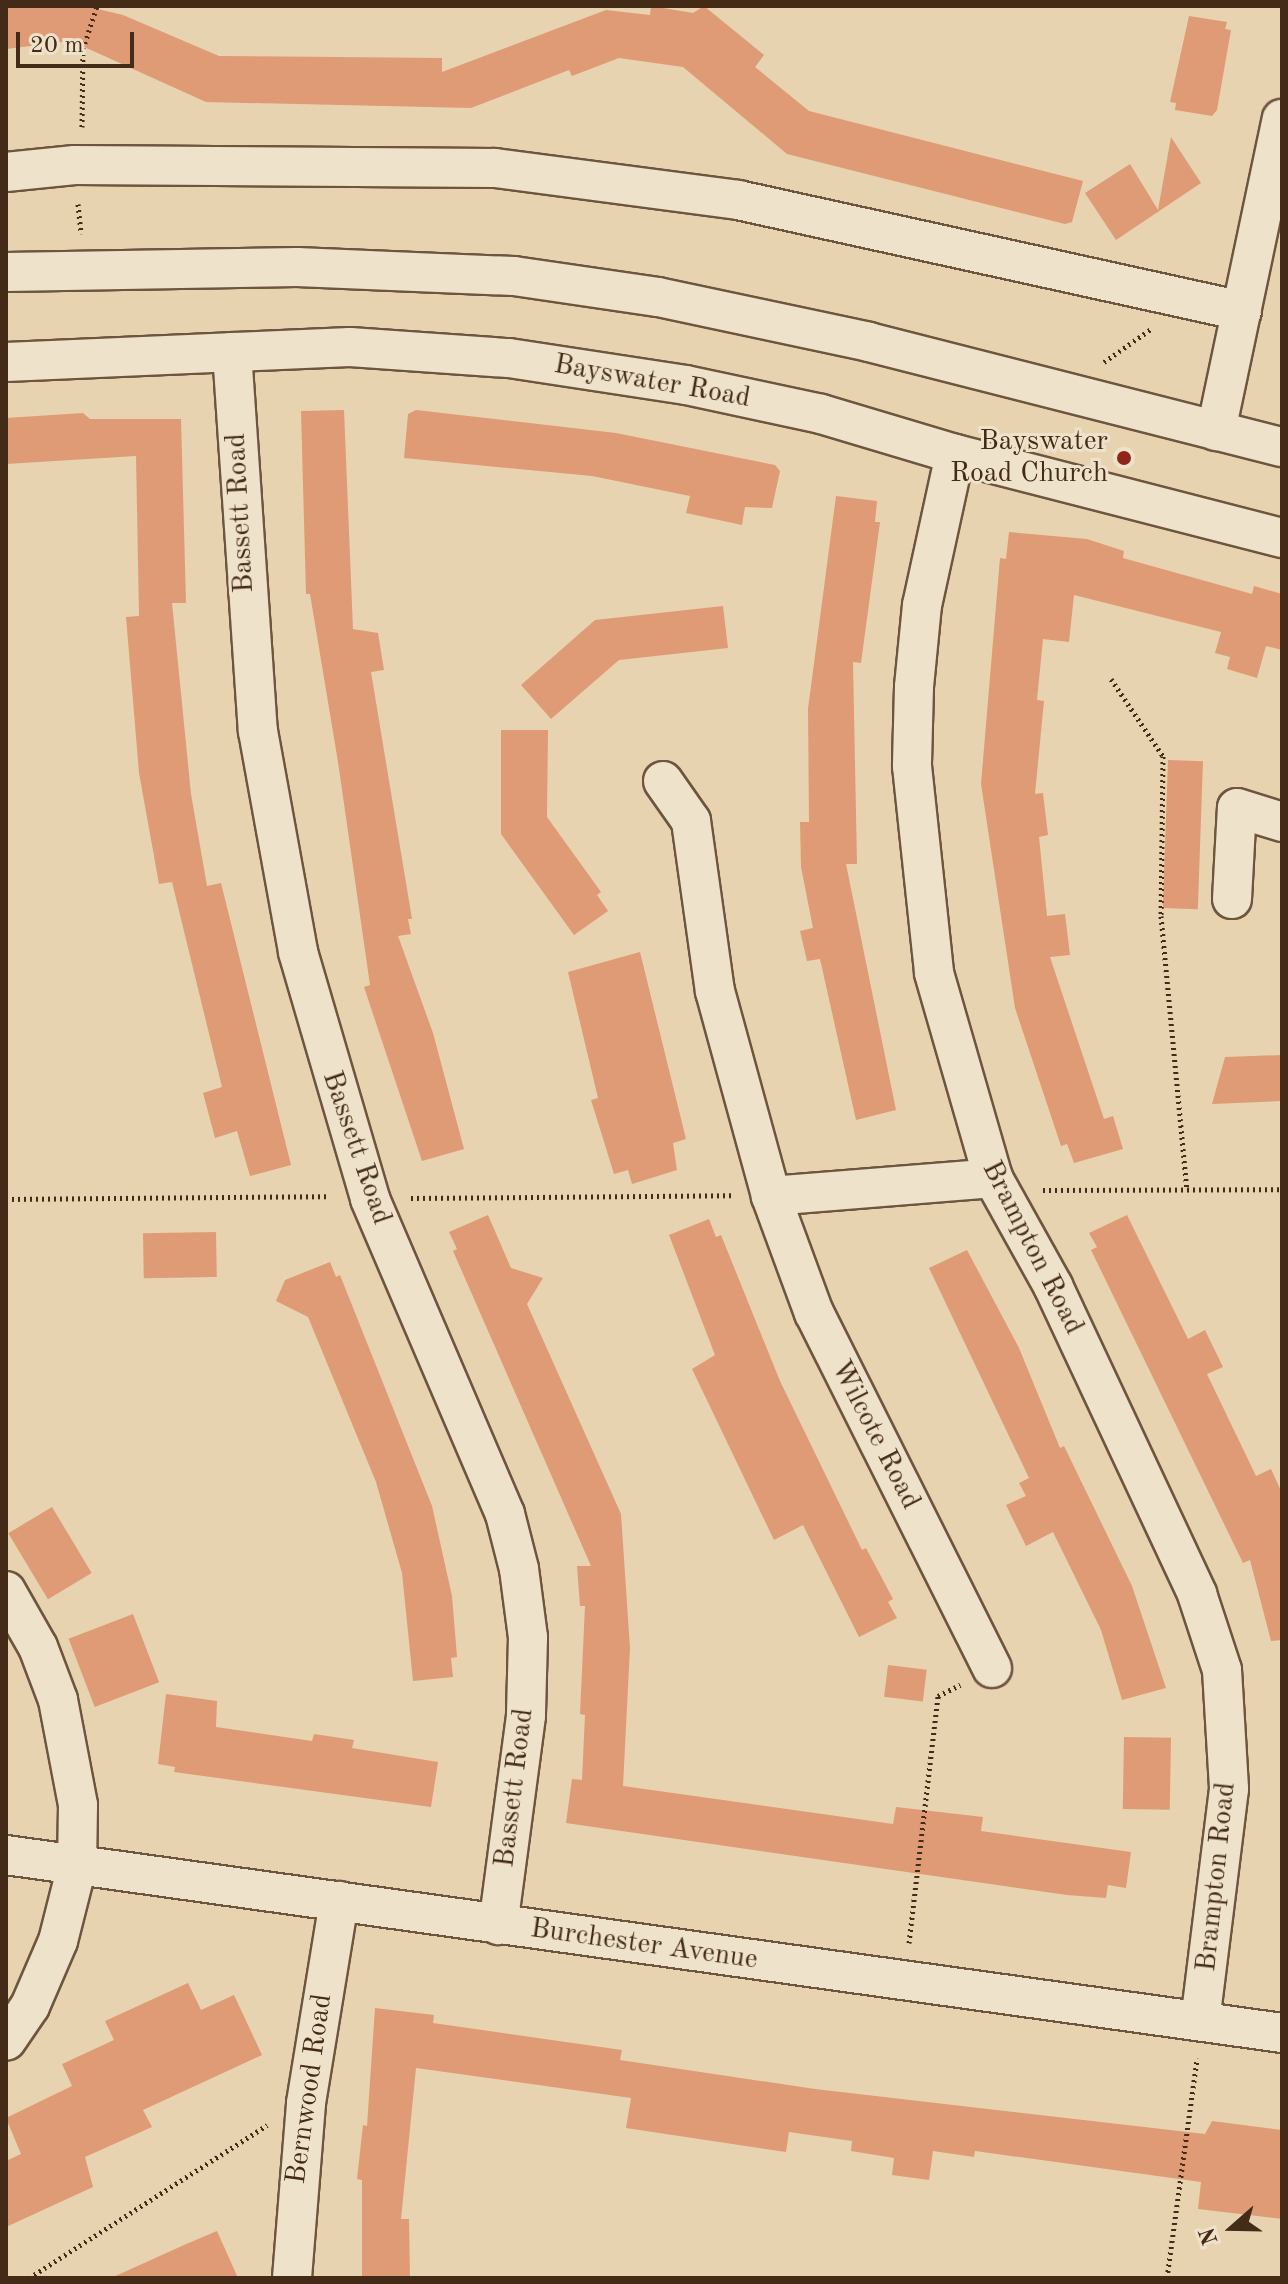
<!DOCTYPE html>
<style>
body{margin:0}
#map{position:relative;width:1288px;height:2284px;overflow:hidden;background:#e7d3af;font-family:"Old Standard TT",serif}
div>[style]{position:absolute}
.building>*{inset:0;background:#df9b75;transform-origin:0 0}
.path>*{height:5px;margin-top:-2.5px;transform-origin:0;background:repeating-linear-gradient(90deg,#442b18 0 2px,transparent 0 6px)}
.roads{filter:drop-shadow(2px 0 #6d553e) drop-shadow(-2px 0 #6d553e) drop-shadow(0 2px #6d553e) drop-shadow(0 -2px #6d553e)}
.minor>*{height:38px;margin:-19px;padding:0 19px;transform-origin:19px;border-radius:19px;background:#efe2cb}
.dots>*{width:22px;height:22px;translate:-50% -50%;box-sizing:border-box;border:4px solid #efe2cb;border-radius:50%}
span{translate:-50% -50%;white-space:nowrap;text-align:center;line-height:1.15;-webkit-text-stroke:6px #efe2cb;paint-order:stroke}
.street-label{font-size:28px;color:#442b18}
.poi-label{font-size:28px;color:#442b18}
.right{translate:-100% -50%;text-align:right}
.frame{position:absolute;inset:0;border:8px solid #442b18;pointer-events:none}
.north{position:absolute;left:1192px;top:2188px;width:80px;height:80px;-webkit-text-stroke:6px #efe2cb;paint-order:stroke;rotate:250deg;font-size:22px;font-weight:700;line-height:32px;text-align:center;color:#442b18}
.north::after{content:'';display:block;margin:auto;width:28px;height:36px;background:#442b18;clip-path:polygon(50% 0,100% 100%,50% 72%,0 100%)}
.scale{position:absolute;left:16px;top:32px;width:118px;height:36px;box-sizing:border-box;border:4px solid #442b18;border-top:0;padding-left:10px;font-size:24px;line-height:28px;white-space:nowrap;color:#442b18;-webkit-text-stroke:6px #efe2cb;paint-order:stroke}
</style>
<div id="map">
<div class="building">
<div style="clip-path:polygon(6px 6px,85px 6px,123px 15px,219px 56px,442px 58px,442px 72px,606px 10px,650px 15px,651px 6px,693px 13px,704px 6px,764px 55px,755px 67px,809px 111px,1083px 181px,1072px 222px,1065px 224px,787px 154px,683px 67px,619px 58px,572px 76px,569px 70px,471px 108px,206px 102px,71px 41px,6px 49px)"></div>
<div style="clip-path:polygon(1189px 16px,1227px 22px,1225px 29px,1231px 30px,1217px 110px,1212px 116px,1175px 110px,1176px 103px,1170px 102px)"></div>
<div style="clip-path:polygon(1171px 137px,1201px 183px,1116px 240px,1085px 193px,1130px 164px,1158px 210px)"></div>
<div style="clip-path:polygon(344px 410px,353px 629px,378px 633px,384px 670px,371px 672px,412px 919px,408px 919px,411px 934px,398px 936px,433px 1033px,464px 1149px,422px 1161px,364px 987px,370px 985px,338px 762px,310px 594px,306px 594px,301px 411px)"></div>
<div style="clip-path:polygon(416px 410px,616px 433px,775px 465px,780px 471px,772px 508px,745px 507px,742px 525px,686px 513px,690px 496px,592px 476px,404px 458px,408px 414px)"></div>
<div style="clip-path:polygon(83px 413px,90px 419px,181px 419px,186px 603px,172px 603px,191px 794px,207px 886px,221px 883px,291px 1165px,250px 1176px,237px 1131px,215px 1138px,203px 1093px,222px 1087px,172px 882px,159px 884px,139px 773px,126px 617px,139px 616px,136px 456px,6px 464px,6px 418px)"></div>
<div style="clip-path:polygon(836px 496px,877px 501px,875px 522px,880px 522px,861px 663px,853px 662px,857px 864px,846px 864px,896px 1110px,856px 1120px,820px 959px,807px 961px,800px 931px,813px 928px,801px 867px,800px 822px,809px 822px,808px 709px)"></div>
<div style="clip-path:polygon(1009px 532px,1087px 539px,1124px 551px,1123px 558px,1252px 594px,1254px 586px,1282px 594px,1282px 650px,1266px 646px,1257px 678px,1227px 669px,1230px 657px,1215px 653px,1221px 632px,1074px 595px,1069px 642px,1043px 639px,1037px 700px,1044px 701px,1035px 794px,1043px 793px,1048px 835px,1039px 837px,1047px 916px,1065px 914px,1070px 955px,1050px 957px,1104px 1119px,1113px 1116px,1123px 1149px,1074px 1163px,1067px 1144px,1061px 1146px,1015px 1008px,981px 784px,1000px 558px,1006px 559px)"></div>
<div style="clip-path:polygon(723px 606px,728px 648px,619px 660px,551px 719px,521px 685px,595px 620px)"></div>
<div style="clip-path:polygon(501px 730px,548px 730px,547px 817px,601px 892px,597px 895px,608px 911px,574px 935px,501px 834px)"></div>
<div style="left:1168px;top:760px;width:35px;height:148px;rotate:2deg"></div>
<div style="clip-path:polygon(640px 952px,686px 1139px,673px 1143px,677px 1170px,632px 1184px,628px 1170px,614px 1174px,591px 1100px,598px 1098px,568px 972px)"></div>
<div style="clip-path:polygon(1282px 1055px,1282px 1101px,1212px 1104px,1225px 1057px)"></div>
<div style="clip-path:polygon(488px 1215px,511px 1268px,543px 1278px,527px 1304px,621px 1514px,630px 1648px,623px 1786px,893px 1824px,896px 1807px,983px 1817px,981px 1831px,1131px 1852px,1126px 1888px,1108px 1885px,1106px 1898px,1067px 1895px,566px 1823px,572px 1779px,582px 1780px,585px 1715px,580px 1714px,585px 1606px,580px 1606px,577px 1566px,591px 1566px,453px 1251px,457px 1249px,449px 1232px)"></div>
<div style="clip-path:polygon(1127px 1215px,1188px 1339px,1205px 1330px,1223px 1367px,1207px 1374px,1256px 1476px,1271px 1469px,1282px 1493px,1282px 1640px,1271px 1641px,1250px 1560px,1243px 1563px,1091px 1250px,1097px 1247px,1089px 1233px)"></div>
<div style="clip-path:polygon(709px 1219px,716px 1237px,721px 1235px,780px 1381px,862px 1550px,866px 1548px,893px 1599px,888px 1602px,897px 1618px,859px 1637px,803px 1525px,774px 1540px,692px 1369px,715px 1355px,669px 1235px)"></div>
<div style="left:216px;top:1232px;width:45px;height:73px;rotate:89deg"></div>
<div style="clip-path:polygon(967px 1250px,1019px 1348px,1060px 1448px,1064px 1446px,1132px 1586px,1166px 1688px,1122px 1700px,1101px 1630px,1053px 1532px,1026px 1546px,1006px 1505px,1026px 1496px,1019px 1483px,1029px 1478px,929px 1268px)"></div>
<div style="clip-path:polygon(330px 1262px,336px 1277px,340px 1275px,432px 1506px,452px 1596px,457px 1657px,451px 1658px,453px 1677px,413px 1681px,402px 1573px,376px 1482px,308px 1317px,276px 1301px,285px 1280px)"></div>
<div style="left:52px;top:1507px;width:77px;height:51px;rotate:59deg"></div>
<div style="left:133px;top:1614px;width:73px;height:69px;rotate:69deg"></div>
<div style="left:888px;top:1665px;width:39px;height:32px;rotate:7deg"></div>
<div style="clip-path:polygon(166px 1694px,217px 1701px,216px 1727px,312px 1741px,314px 1734px,354px 1740px,352px 1748px,438px 1762px,431px 1807px,174px 1772px,175px 1767px,158px 1764px)"></div>
<div style="left:1124px;top:1737px;width:47px;height:72px;rotate:1deg"></div>
<div style="clip-path:polygon(188px 1983px,201px 2010px,234px 1995px,262px 2055px,143px 2110px,152px 2127px,85px 2157px,93px 2187px,6px 2227px,6px 2161px,21px 2154px,6px 2118px,72px 2086px,62px 2064px,114px 2040px,105px 2021px)"></div>
<div style="clip-path:polygon(375px 2008px,434px 2015px,433px 2023px,622px 2050px,620px 2060px,815px 2089px,1205px 2134px,1212px 2121px,1282px 2130px,1282px 2219px,1198px 2209px,1201px 2182px,975px 2151px,974px 2157px,933px 2151px,929px 2180px,892px 2175px,894px 2158px,851px 2151px,852px 2141px,789px 2132px,786px 2152px,626px 2128px,631px 2098px,416px 2068px,401px 2219px,409px 2219px,410px 2278px,362px 2278px,362px 2180px,357px 2179px,363px 2125px,367px 2126px)"></div>
<div style="clip-path:polygon(217px 2231px,238px 2278px,111px 2278px,184px 2245px)"></div>
</div>
<div class="path">
<div style="left:82px;top:127px;width:78px;rotate:-89.3deg"></div>
<div style="left:83px;top:49px;width:45px;rotate:-72deg"></div>
<div style="left:78px;top:204px;width:30px;rotate:84deg"></div>
<div style="left:1104px;top:362px;width:57px;rotate:-35.1deg"></div>
<div style="left:1111px;top:679px;width:93px;rotate:56deg"></div>
<div style="left:1163px;top:756px;width:160px;rotate:90.7deg"></div>
<div style="left:1161px;top:916px;width:275px;rotate:84.6deg"></div>
<div style="left:1043px;top:1190px;width:239px;rotate:-0.2deg"></div>
<div style="left:411px;top:1198px;width:322px;rotate:-0.5deg"></div>
<div style="left:6px;top:1199px;width:323px;rotate:-0.5deg"></div>
<div style="left:909px;top:1943px;width:249px;rotate:-83.3deg"></div>
<div style="left:938px;top:1696px;width:25px;rotate:-27deg"></div>
<div style="left:29px;top:2278px;width:283px;rotate:-32.7deg"></div>
<div style="left:1167px;top:2278px;width:222px;rotate:-82.2deg"></div>
</div>
<div class="roads">
<div class="minor">
<div style="left:6px;top:172px;width:69px;rotate:-5.8deg"></div>
<div style="left:75px;top:165px;width:420px;rotate:0.4deg"></div>
<div style="left:495px;top:168px;width:245px;rotate:7.5deg"></div>
<div style="left:738px;top:200px;width:516px;rotate:12.42deg"></div>
<div style="left:6px;top:272px;width:291px;rotate:-1deg"></div>
<div style="left:297px;top:267px;width:217px;rotate:2.4deg"></div>
<div style="left:514px;top:276px;width:146px;rotate:8.3deg"></div>
<div style="left:658px;top:297px;width:216px;rotate:12deg"></div>
<div style="left:869px;top:342px;width:426px;rotate:14.3deg"></div>
<div style="left:232px;top:352px;width:380px;rotate:86.1deg"></div>
<div style="left:258px;top:731px;width:225px;rotate:79.7deg"></div>
<div style="left:298px;top:952px;width:257px;rotate:73.7deg"></div>
<div style="left:370px;top:1199px;width:343px;rotate:66.8deg"></div>
<div style="left:505px;top:1514px;width:57px;rotate:75.7deg"></div>
<div style="left:519px;top:1569px;width:69px;rotate:82.5deg"></div>
<div style="left:528px;top:1637px;width:79px;rotate:91.5deg"></div>
<div style="left:526px;top:1716px;width:211px;rotate:97.6deg"></div>
<div style="left:6px;top:362px;width:344px;rotate:-2.5deg"></div>
<div style="left:350px;top:347px;width:159px;rotate:4deg"></div>
<div style="left:509px;top:358px;width:179px;rotate:8.7deg"></div>
<div style="left:686px;top:385px;width:138px;rotate:12.1deg"></div>
<div style="left:821px;top:414px;width:140px;rotate:16.6deg"></div>
<div style="left:955px;top:454px;width:338px;rotate:14.4deg"></div>
<div style="left:1216px;top:431px;width:319px;rotate:-78.1deg"></div>
<div style="left:955px;top:454px;width:155px;rotate:102.3deg"></div>
<div style="left:922px;top:605px;width:82px;rotate:95.6deg"></div>
<div style="left:914px;top:687px;width:79px;rotate:91.5deg"></div>
<div style="left:912px;top:766px;width:208px;rotate:83.9deg"></div>
<div style="left:934px;top:973px;width:213px;rotate:73.9deg"></div>
<div style="left:993px;top:1178px;width:124px;rotate:60.9deg"></div>
<div style="left:1053px;top:1286px;width:340px;rotate:64.9deg"></div>
<div style="left:1197px;top:1594px;width:80px;rotate:71.8deg"></div>
<div style="left:1222px;top:1670px;width:119px;rotate:86.6deg"></div>
<div style="left:1229px;top:1789px;width:234px;rotate:97.1deg"></div>
<div style="left:663px;top:781px;width:49px;rotate:55deg"></div>
<div style="left:691px;top:821px;width:172px;rotate:82deg"></div>
<div style="left:715px;top:991px;width:213px;rotate:74.7deg"></div>
<div style="left:1232px;top:899px;width:91px;rotate:-86.9deg"></div>
<div style="left:1237px;top:808px;width:47px;rotate:17.3deg"></div>
<div style="left:6px;top:1591px;width:64px;rotate:60.3deg"></div>
<div style="left:38px;top:1647px;width:57px;rotate:69.3deg"></div>
<div style="left:58px;top:1700px;width:107px;rotate:79.2deg"></div>
<div style="left:78px;top:1805px;width:61px;rotate:90.9deg"></div>
<div style="left:77px;top:1866px;width:77px;rotate:104.2deg"></div>
<div style="left:58px;top:1941px;width:71px;rotate:113.3deg"></div>
<div style="left:30px;top:2006px;width:42px;rotate:124.4deg"></div>
<div style="left:992px;top:1668px;width:397px;rotate:-116.6deg"></div>
<div style="left:814px;top:1313px;width:125px;rotate:-110.2deg"></div>
<div style="left:771px;top:1196px;width:223px;rotate:-4.6deg"></div>
<div style="left:6px;top:1855px;width:1288px;rotate:7.94deg"></div>
<div style="left:292px;top:2278px;width:176px;rotate:-85.4deg"></div>
<div style="left:306px;top:2103px;width:205px;rotate:-80.7deg"></div>
</div>
</div>
<div class="dots">
<div style="left:1124px;top:458px;background:#8f2418"></div>
</div>
<div class="street-label">
<span style="left:652px;top:382px;rotate:10deg">Bayswater Road</span>
<span style="left:241px;top:513px;rotate:-93deg">Bassett Road</span>
<span style="left:356px;top:1148px;rotate:71deg">Bassett Road</span>
<span style="left:1032px;top:1248px;rotate:63deg">Brampton Road</span>
<span style="left:875px;top:1435px;rotate:63deg">Wilcote Road</span>
<span style="left:515px;top:1788px;rotate:-83deg">Bassett Road</span>
<span style="left:1217px;top:1877px;rotate:-84deg">Brampton Road</span>
<span style="left:644px;top:1945px;rotate:8deg">Burchester Avenue</span>
<span style="left:310px;top:2089px;rotate:-82deg">Bernwood Road</span>
</div>
<div class="poi-label">
<span class="right" style="left:1108px;top:458px">Bayswater<br>Road Church</span>
</div>
<div class="frame"></div>
<div class="north">N</div>
<div class="scale">20 m</div>
</div>
